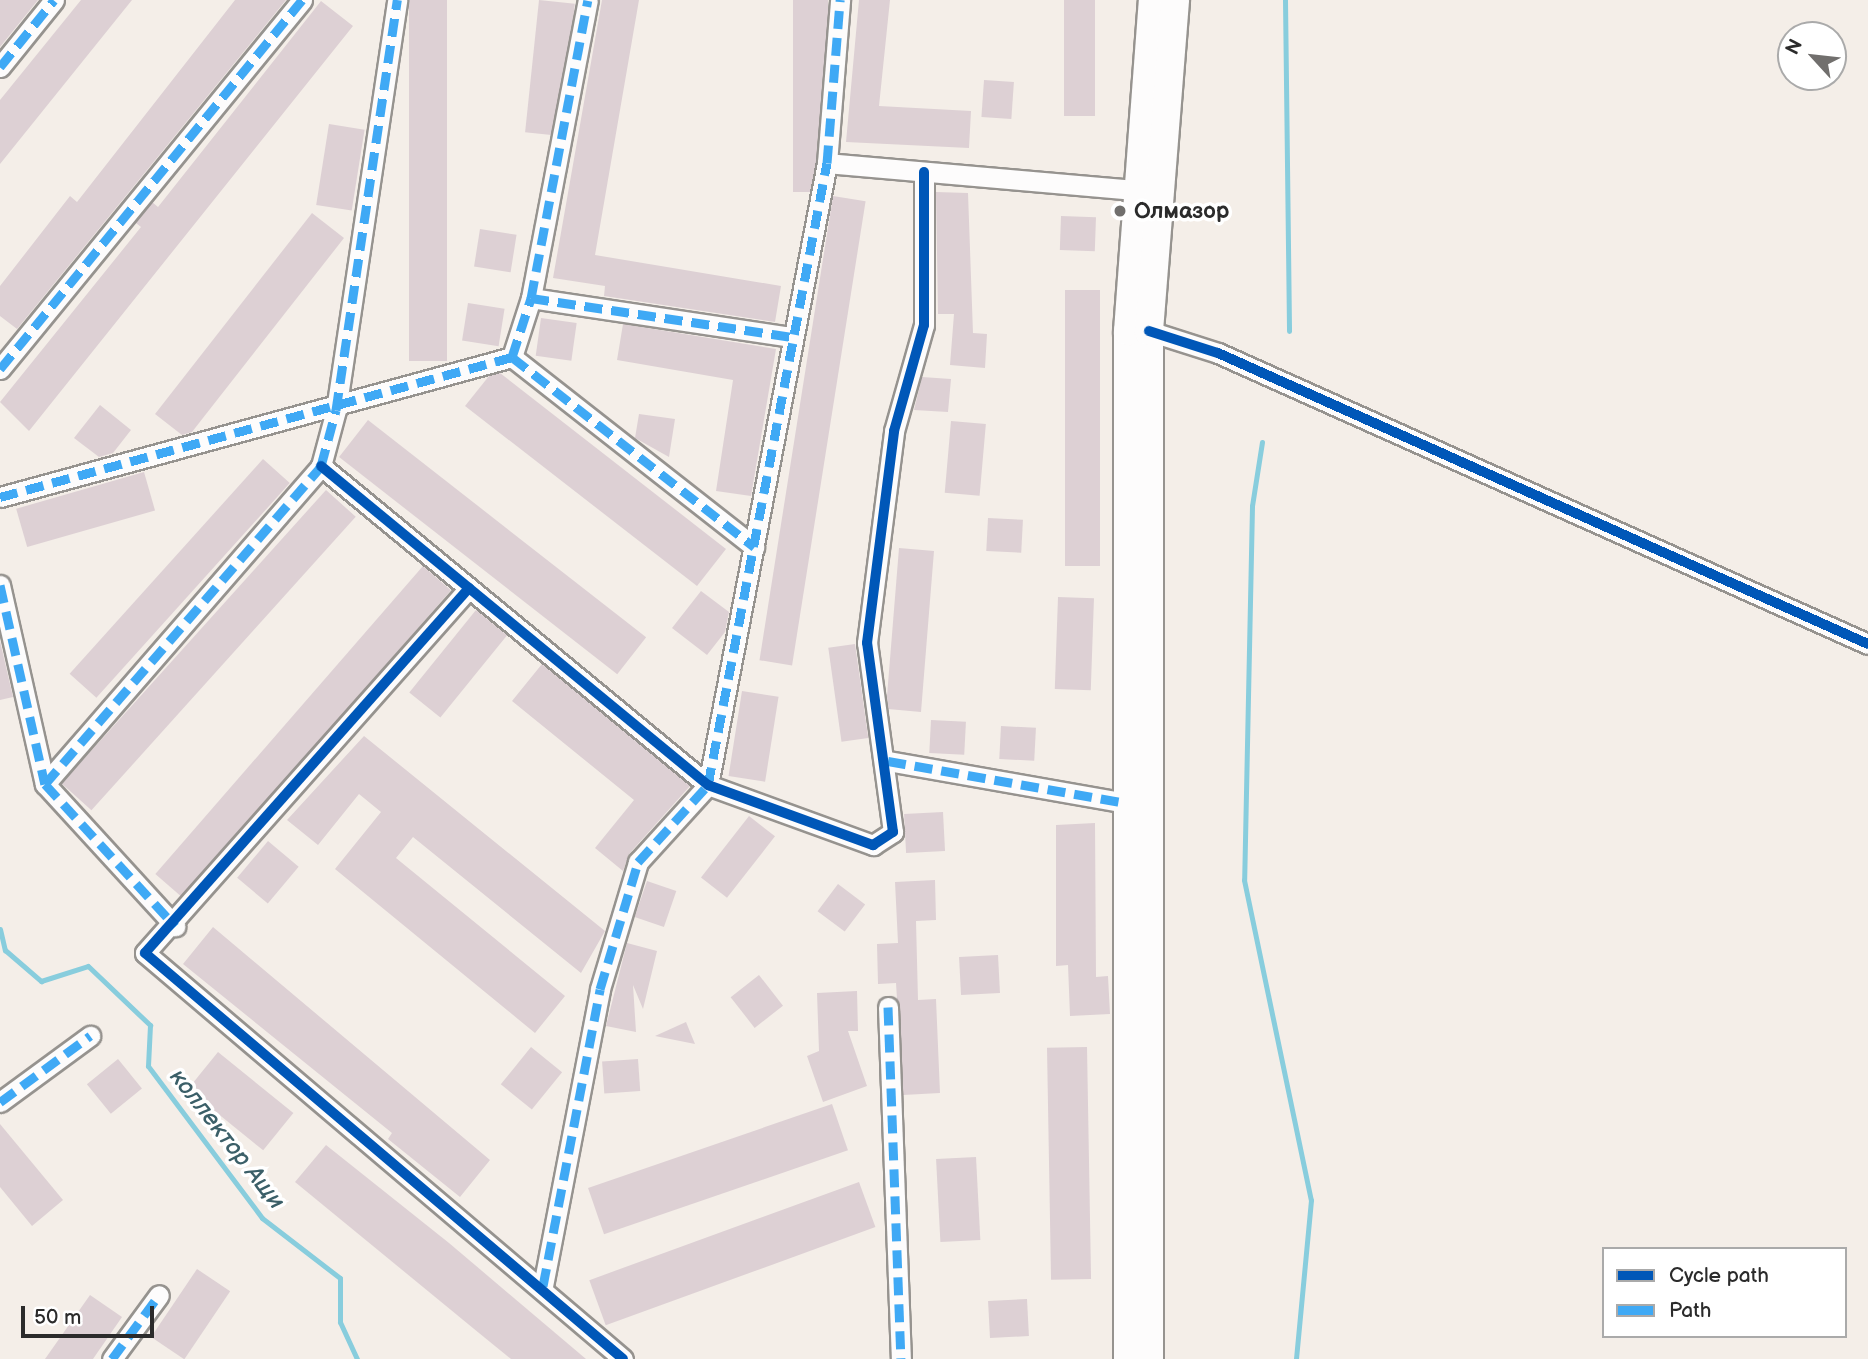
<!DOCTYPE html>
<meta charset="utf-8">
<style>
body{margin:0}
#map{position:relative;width:1868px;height:1359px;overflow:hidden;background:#f4eee8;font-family:"Balsamiq Sans",sans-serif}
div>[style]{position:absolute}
.stream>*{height:5px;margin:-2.5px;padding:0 2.5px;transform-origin:2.5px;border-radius:2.5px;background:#88cddd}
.building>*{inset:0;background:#ddd0d4;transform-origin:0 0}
.roads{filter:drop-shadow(2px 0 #96938f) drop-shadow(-2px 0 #96938f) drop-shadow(0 2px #96938f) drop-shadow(0 -2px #96938f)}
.street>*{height:19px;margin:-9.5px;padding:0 9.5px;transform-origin:9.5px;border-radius:9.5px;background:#fdfcfc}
.secondary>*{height:28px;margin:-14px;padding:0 14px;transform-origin:14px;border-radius:14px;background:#fdfcfc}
.quiet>*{height:9px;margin-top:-4.5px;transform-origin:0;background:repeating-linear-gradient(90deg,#3fa9f5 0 18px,transparent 0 27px)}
.cycleway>*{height:10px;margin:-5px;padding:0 5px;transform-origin:5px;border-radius:5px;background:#0057b8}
.dots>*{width:19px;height:19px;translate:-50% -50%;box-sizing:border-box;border:4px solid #fff;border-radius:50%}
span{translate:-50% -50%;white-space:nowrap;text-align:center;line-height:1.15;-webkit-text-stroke:7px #fff;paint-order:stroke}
.poi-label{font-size:23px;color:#2b2b2b;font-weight:700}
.left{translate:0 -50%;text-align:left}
.water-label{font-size:24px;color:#3b5f68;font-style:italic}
.legend{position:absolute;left:1602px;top:1247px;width:245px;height:91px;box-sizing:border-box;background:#fff;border:2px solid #aaa;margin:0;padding:9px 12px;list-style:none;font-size:21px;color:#2b2b2b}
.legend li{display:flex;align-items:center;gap:14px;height:35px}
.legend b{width:35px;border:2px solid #aaa}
.north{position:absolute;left:1777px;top:21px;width:70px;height:70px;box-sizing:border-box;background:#fff;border:2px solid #aaa;border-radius:50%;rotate:297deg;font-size:19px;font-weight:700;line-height:28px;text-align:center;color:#2b2b2b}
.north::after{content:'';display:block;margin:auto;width:24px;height:32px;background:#716f6d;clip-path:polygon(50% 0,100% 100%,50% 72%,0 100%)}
.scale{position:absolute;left:21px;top:1306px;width:133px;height:32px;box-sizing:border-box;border:4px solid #2b2b2b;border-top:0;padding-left:9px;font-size:21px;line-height:24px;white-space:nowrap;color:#2b2b2b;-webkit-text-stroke:5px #fff;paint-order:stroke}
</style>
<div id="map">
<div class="stream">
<div style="left:1285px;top:0;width:331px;rotate:89.3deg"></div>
<div style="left:1262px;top:442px;width:65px;rotate:98.9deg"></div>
<div style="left:1252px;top:506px;width:374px;rotate:91.2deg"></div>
<div style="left:1244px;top:880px;width:327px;rotate:78.2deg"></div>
<div style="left:1311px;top:1200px;width:160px;rotate:95.4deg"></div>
<div style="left:0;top:929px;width:22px;rotate:77deg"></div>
<div style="left:5px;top:950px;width:48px;rotate:40.7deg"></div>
<div style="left:41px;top:981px;width:49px;rotate:-17.7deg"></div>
<div style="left:88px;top:966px;width:86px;rotate:43.6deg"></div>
<div style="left:150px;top:1025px;width:41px;rotate:92.8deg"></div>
<div style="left:148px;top:1066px;width:190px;rotate:53.1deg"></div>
<div style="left:262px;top:1218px;width:98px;rotate:37.6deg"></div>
<div style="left:340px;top:1278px;width:44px;rotate:90deg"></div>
<div style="left:340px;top:1322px;width:41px;rotate:65.3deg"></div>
</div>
<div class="building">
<div style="clip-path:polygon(0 0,38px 0,0 47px)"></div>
<div style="clip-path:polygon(81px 0,132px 0,0 164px,0 100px)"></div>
<div style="clip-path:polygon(235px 0,286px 0,17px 329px,0 316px,0 286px,70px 196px,77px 202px)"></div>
<div style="left:409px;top:0;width:38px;height:361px"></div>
<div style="left:539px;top:0;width:36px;height:133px;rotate:6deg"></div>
<div style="clip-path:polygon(602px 0,639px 0,595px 255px,781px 286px,775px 322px,604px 296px,605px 286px,553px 278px)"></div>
<div style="left:793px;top:0;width:35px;height:192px"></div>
<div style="clip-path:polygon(859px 0,890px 0,879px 106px,971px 111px,969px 148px,846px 142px)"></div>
<div style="left:1064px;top:0;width:31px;height:116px"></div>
<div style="clip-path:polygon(321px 1px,353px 26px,29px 431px,0 402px,141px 227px,136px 223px,152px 202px,158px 207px)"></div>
<div style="left:984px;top:80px;width:30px;height:37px;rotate:4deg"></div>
<div style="left:329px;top:124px;width:36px;height:82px;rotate:9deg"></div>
<div style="clip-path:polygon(936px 192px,968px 193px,973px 333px,987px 334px,985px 368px,950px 365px,954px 314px,938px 314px)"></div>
<div style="left:833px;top:196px;width:33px;height:470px;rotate:9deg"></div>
<div style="clip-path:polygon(312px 213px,344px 238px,192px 432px,182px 435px,155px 414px)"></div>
<div style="left:1061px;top:216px;width:35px;height:34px;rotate:2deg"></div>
<div style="left:480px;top:229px;width:37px;height:38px;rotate:9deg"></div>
<div style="left:1065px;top:290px;width:35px;height:276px"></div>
<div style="left:468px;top:303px;width:37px;height:38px;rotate:9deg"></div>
<div style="left:541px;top:318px;width:36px;height:38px;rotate:8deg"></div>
<div style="clip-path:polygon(623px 324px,776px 349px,751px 496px,716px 491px,733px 380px,617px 360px)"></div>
<div style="clip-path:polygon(500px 373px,726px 549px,697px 586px,465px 406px,489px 376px)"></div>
<div style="clip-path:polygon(922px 377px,951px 379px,948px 412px,914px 410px)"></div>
<div style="clip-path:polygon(100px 405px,131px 430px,113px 453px,99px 457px,74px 438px)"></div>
<div style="clip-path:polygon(639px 414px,675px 419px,669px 457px,635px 438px)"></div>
<div style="left:368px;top:420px;width:353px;height:47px;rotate:38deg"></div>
<div style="left:951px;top:421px;width:35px;height:72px;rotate:5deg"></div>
<div style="left:263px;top:459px;width:36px;height:289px;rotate:42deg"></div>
<div style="left:144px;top:472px;width:40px;height:133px;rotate:74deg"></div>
<div style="left:326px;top:490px;width:40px;height:395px;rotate:42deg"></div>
<div style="left:988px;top:518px;width:35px;height:33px;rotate:3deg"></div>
<div style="clip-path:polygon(899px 548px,934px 551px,921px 712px,888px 709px,887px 696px)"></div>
<div style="left:423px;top:566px;width:37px;height:408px;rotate:41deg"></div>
<div style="clip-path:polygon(701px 591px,729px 612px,725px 632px,707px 655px,672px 628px)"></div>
<div style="left:1058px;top:597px;width:36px;height:92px;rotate:2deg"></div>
<div style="left:476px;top:610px;width:40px;height:106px;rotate:39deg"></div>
<div style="clip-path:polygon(0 641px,13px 697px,0 700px)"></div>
<div style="left:855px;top:644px;width:95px;height:27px;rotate:82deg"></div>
<div style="clip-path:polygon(542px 664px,690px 786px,629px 854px,623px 871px,595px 848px,634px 800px,512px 701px)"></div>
<div style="left:742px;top:691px;width:37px;height:86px;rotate:9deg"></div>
<div style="left:931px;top:720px;width:35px;height:33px;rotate:3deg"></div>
<div style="left:1001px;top:726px;width:35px;height:33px;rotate:3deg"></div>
<div style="clip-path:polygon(364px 736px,605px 931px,581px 973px,413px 837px,396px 858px,565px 996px,535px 1033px,335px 869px,381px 812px,359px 794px,318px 845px,287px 820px)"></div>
<div style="left:943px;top:812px;width:39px;height:39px;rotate:87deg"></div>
<div style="left:749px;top:816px;width:33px;height:78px;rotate:38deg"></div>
<div style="clip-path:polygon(1095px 823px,1096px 977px,1108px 976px,1110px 1014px,1070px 1016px,1068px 965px,1056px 966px,1056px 825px)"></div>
<div style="left:268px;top:841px;width:40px;height:48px;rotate:40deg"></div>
<div style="clip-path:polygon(935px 880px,936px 920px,916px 921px,918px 1000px,936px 999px,940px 1093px,903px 1095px,896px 983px,878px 984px,877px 944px,898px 943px,895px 882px)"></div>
<div style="left:647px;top:881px;width:31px;height:38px;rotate:19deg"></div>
<div style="left:838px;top:884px;width:34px;height:34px;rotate:37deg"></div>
<div style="clip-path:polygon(213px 927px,490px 1160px,460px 1197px,388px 1139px,392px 1133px,183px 964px)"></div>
<div style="clip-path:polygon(627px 943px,657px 951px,643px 1009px,633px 985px,636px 1032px,606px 1026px)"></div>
<div style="left:998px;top:955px;width:38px;height:39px;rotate:87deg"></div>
<div style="left:759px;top:975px;width:39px;height:36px;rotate:52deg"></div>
<div style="clip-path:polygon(857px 991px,858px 1031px,848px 1031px,867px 1086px,823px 1102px,807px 1056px,819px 1051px,817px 993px)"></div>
<div style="clip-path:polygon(686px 1022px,695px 1044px,655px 1036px)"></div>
<div style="left:531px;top:1047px;width:40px;height:48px;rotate:39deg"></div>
<div style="left:1087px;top:1047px;width:232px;height:40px;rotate:89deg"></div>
<div style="left:218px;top:1052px;width:97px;height:48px;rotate:39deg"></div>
<div style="left:118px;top:1059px;width:38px;height:40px;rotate:51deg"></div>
<div style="left:638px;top:1059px;width:32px;height:36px;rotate:86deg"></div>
<div style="left:832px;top:1104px;width:49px;height:258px;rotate:71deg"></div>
<div style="clip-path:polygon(0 1124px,63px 1200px,32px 1226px,0 1187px)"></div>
<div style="clip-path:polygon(326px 1145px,449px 1243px,586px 1359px,511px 1359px,479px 1333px,295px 1182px)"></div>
<div style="left:976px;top:1157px;width:83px;height:40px;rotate:87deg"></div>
<div style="left:859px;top:1182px;width:48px;height:287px;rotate:70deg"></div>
<div style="left:197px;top:1269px;width:40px;height:82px;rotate:34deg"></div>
<div style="clip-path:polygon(90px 1295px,122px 1317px,93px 1359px,45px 1359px)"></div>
<div style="left:1027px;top:1299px;width:37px;height:39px;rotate:87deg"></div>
</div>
<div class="roads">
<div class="street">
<div style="left:0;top:67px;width:86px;rotate:-51.1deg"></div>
<div style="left:827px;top:163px;width:308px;rotate:5deg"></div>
<div style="left:531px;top:298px;width:264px;rotate:8.5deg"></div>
<div style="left:1149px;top:331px;width:72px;rotate:17.7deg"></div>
<div style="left:1218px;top:353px;width:712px;rotate:24.12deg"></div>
<div style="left:512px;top:357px;width:62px;rotate:-72.1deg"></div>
<div style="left:531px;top:298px;width:303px;rotate:-79.2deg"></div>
<div style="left:512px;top:357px;width:308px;rotate:38.1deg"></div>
<div style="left:0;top:369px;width:477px;rotate:-50.7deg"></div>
<div style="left:321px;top:466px;width:502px;rotate:39.5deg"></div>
<div style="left:708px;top:785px;width:176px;rotate:20deg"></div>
<div style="left:873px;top:845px;width:24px;rotate:-33deg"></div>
<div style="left:893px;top:832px;width:191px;rotate:-97.8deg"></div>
<div style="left:867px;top:643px;width:214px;rotate:-82.7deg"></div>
<div style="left:894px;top:431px;width:110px;rotate:-74.2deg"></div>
<div style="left:924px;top:325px;width:153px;rotate:-90deg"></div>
<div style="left:0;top:497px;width:531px;rotate:-15.29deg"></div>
<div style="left:0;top:585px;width:204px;rotate:77.3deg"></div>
<div style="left:45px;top:784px;width:193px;rotate:47.5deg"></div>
<div style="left:469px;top:588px;width:488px;rotate:131.6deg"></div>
<div style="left:145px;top:953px;width:627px;rotate:40.34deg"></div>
<div style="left:888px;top:761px;width:242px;rotate:10deg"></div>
<div style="left:45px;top:784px;width:421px;rotate:-49deg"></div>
<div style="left:321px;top:466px;width:58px;rotate:-75deg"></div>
<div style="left:336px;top:410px;width:415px;rotate:-81.5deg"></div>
<div style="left:888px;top:1007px;width:352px;rotate:87.9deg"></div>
<div style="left:0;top:1102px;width:112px;rotate:-36.3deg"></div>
<div style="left:543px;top:1286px;width:302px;rotate:-79.1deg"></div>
<div style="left:600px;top:989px;width:133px;rotate:-73.3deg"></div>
<div style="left:638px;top:862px;width:104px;rotate:-47.7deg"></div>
<div style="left:708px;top:785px;width:633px;rotate:-79.17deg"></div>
<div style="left:827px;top:163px;width:164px;rotate:-85.4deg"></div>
<div style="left:112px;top:1359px;width:79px;rotate:-53.7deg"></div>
</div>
<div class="secondary">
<div style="left:1128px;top:1359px;width:1028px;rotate:-90deg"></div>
<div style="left:1128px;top:331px;width:332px;rotate:-85.7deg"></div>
<div style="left:1149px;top:1359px;width:1028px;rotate:-90deg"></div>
<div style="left:1149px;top:331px;width:332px;rotate:-85.5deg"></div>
</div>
</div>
<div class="quiet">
<div style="left:0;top:67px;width:86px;rotate:-51.1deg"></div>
<div style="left:531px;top:298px;width:264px;rotate:8.5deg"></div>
<div style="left:512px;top:357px;width:62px;rotate:-72.1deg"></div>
<div style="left:531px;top:298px;width:303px;rotate:-79.2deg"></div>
<div style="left:512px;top:357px;width:308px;rotate:38.1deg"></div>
<div style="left:0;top:369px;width:477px;rotate:-50.7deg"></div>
<div style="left:0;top:497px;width:531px;rotate:-15.29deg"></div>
<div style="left:0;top:585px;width:204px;rotate:77.3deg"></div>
<div style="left:45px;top:784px;width:193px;rotate:47.5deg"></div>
<div style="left:888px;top:761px;width:242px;rotate:10deg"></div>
<div style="left:45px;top:784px;width:421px;rotate:-49deg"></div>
<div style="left:321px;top:466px;width:58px;rotate:-75deg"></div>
<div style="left:336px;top:410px;width:415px;rotate:-81.5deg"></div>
<div style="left:888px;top:1007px;width:352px;rotate:87.9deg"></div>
<div style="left:0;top:1102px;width:112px;rotate:-36.3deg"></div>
<div style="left:543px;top:1286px;width:302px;rotate:-79.1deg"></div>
<div style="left:600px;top:989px;width:133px;rotate:-73.3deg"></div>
<div style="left:638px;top:862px;width:104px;rotate:-47.7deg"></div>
<div style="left:708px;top:785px;width:633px;rotate:-79.17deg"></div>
<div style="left:827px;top:163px;width:164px;rotate:-85.4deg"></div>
<div style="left:112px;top:1359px;width:79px;rotate:-53.7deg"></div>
</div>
<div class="cycleway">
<div style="left:1149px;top:331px;width:72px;rotate:17.7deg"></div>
<div style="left:1218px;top:353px;width:712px;rotate:24.12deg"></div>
<div style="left:321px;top:466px;width:502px;rotate:39.5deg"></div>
<div style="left:708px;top:785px;width:176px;rotate:20deg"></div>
<div style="left:873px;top:845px;width:24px;rotate:-33deg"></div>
<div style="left:893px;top:832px;width:191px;rotate:-97.8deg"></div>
<div style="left:867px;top:643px;width:214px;rotate:-82.7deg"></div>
<div style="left:894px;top:431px;width:110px;rotate:-74.2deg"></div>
<div style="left:924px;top:325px;width:153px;rotate:-90deg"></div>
<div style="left:469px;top:588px;width:488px;rotate:131.6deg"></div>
<div style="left:145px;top:953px;width:627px;rotate:40.34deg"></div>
</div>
<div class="dots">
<div style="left:1120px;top:211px;background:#716f6d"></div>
</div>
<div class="poi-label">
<span class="left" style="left:1134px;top:211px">Олмазор</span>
</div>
<div class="water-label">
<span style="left:227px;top:1139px;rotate:52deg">коллектор Ащи</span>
</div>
<ul class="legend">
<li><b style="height:9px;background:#0057b8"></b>Cycle path</li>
<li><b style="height:9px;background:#3fa9f5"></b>Path</li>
</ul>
<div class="north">N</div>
<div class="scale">50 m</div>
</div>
